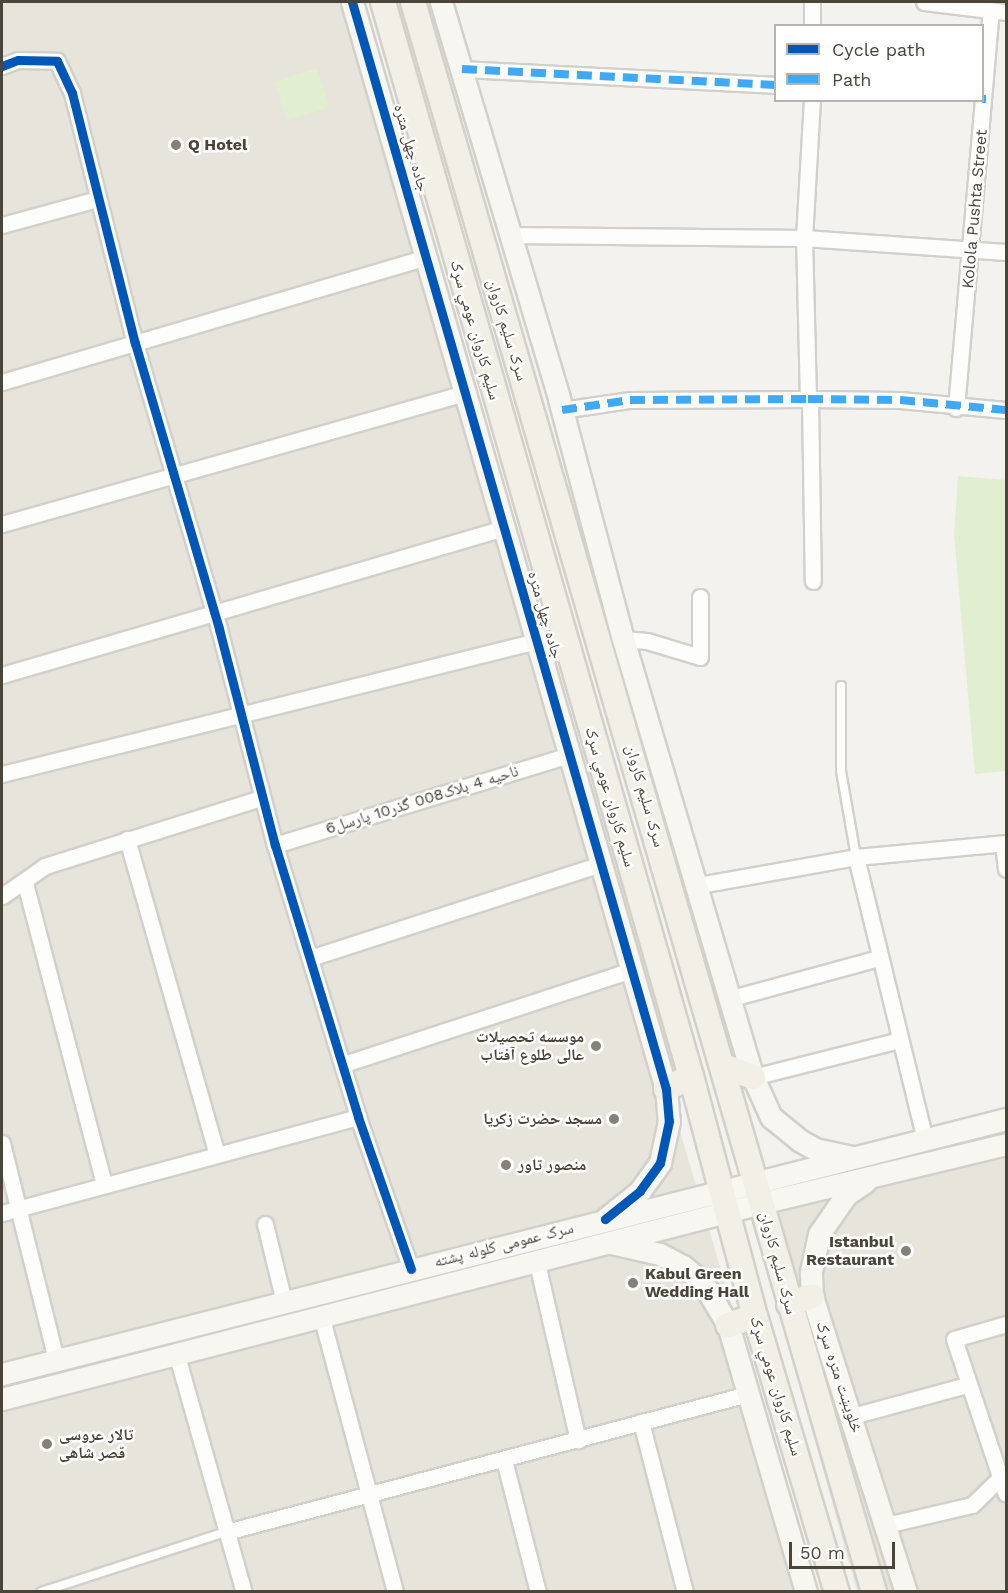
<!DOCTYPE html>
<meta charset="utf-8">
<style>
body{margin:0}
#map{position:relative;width:1008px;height:1593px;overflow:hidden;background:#f4f2ee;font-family:"Work Sans","Noto Naskh Arabic",sans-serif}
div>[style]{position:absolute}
.residential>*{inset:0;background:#e7e4dc}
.green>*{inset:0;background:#e1eecf;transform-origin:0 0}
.roads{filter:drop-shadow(2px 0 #d2d0cb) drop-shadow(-2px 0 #d2d0cb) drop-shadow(0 2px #d2d0cb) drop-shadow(0 -2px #d2d0cb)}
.lane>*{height:8px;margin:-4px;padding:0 4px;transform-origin:4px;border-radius:4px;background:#fdfdfc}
.street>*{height:15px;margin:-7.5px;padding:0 7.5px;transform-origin:7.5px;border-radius:7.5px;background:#fdfdfc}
.secondary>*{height:21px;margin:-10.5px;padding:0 10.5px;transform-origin:10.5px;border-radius:10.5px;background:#f7f6f1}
.primary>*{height:24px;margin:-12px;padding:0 12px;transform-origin:12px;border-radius:12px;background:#f2efe6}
.quiet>*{height:8px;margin-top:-4px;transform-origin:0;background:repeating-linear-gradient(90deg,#3fa9f5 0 15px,transparent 0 23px)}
.cycleway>*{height:9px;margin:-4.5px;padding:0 4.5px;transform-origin:4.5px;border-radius:4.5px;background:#0057b8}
.dots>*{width:16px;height:16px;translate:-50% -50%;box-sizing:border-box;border:3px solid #fff;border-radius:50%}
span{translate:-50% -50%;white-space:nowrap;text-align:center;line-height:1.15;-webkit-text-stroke:5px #fff;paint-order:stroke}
.poi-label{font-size:16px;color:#4b4439;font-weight:700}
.left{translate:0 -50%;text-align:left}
.right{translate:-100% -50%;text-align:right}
.street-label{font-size:16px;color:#4b4439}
.frame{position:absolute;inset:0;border:3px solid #4b4439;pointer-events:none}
.legend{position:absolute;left:774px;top:24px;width:210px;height:78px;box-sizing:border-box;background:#fff;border:2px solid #b7b4b0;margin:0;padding:8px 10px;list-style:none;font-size:18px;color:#4b4439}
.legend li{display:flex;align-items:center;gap:12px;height:30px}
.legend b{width:30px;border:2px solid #b7b4b0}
.scale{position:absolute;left:789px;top:1542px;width:106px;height:27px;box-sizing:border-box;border:3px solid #4b4439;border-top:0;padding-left:8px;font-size:18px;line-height:21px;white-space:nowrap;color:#4b4439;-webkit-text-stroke:4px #fff;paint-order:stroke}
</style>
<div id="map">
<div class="residential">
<div style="clip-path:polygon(2px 2px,346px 2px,816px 1591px,2px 1592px)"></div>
<div style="clip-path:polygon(1006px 1114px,1006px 1591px,857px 1591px,741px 1178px)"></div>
</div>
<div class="green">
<div style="left:317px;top:68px;width:41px;height:45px;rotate:72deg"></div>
<div style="clip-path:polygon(958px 476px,1006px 480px,1006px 771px,975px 774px,954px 535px)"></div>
</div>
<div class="roads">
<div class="lane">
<div style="left:841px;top:686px;width:85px;rotate:90deg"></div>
<div style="left:841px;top:771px;width:87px;rotate:80.1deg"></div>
<div style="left:41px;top:1592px;width:194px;rotate:-18deg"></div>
</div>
<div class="street">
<div style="left:812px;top:2px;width:24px;rotate:90deg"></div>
<div style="left:924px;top:2px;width:83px;rotate:7deg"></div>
<div style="left:2px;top:66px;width:17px;rotate:-21deg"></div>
<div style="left:18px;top:60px;width:39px;rotate:1deg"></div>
<div style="left:57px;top:61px;width:35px;rotate:65deg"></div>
<div style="left:72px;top:93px;width:258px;rotate:75.9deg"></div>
<div style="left:135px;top:343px;width:298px;rotate:73.6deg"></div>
<div style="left:219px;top:629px;width:223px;rotate:75.5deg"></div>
<div style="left:275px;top:845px;width:284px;rotate:73deg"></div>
<div style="left:358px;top:1117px;width:161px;rotate:70.8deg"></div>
<div style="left:462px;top:69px;width:314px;rotate:2.9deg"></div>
<div style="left:2px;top:225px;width:98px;rotate:-15.3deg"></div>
<div style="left:511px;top:235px;width:293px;rotate:0.6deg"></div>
<div style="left:804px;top:238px;width:202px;rotate:4deg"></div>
<div style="left:2px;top:382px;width:442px;rotate:-16.4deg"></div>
<div style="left:808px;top:399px;width:161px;rotate:-91.4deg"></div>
<div style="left:804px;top:238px;width:138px;rotate:-86.7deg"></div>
<div style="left:810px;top:400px;width:181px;rotate:89.1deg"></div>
<div style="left:956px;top:408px;width:399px;rotate:-85deg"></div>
<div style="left:562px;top:410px;width:69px;rotate:-8.4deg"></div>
<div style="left:630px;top:400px;width:178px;rotate:-0.3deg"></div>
<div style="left:808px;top:399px;width:92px;rotate:0.6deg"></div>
<div style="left:900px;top:400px;width:106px;rotate:5.4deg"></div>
<div style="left:2px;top:524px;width:481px;rotate:-15.8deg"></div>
<div style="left:623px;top:639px;width:24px;rotate:5deg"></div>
<div style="left:647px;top:641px;width:55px;rotate:16.8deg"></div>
<div style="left:700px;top:657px;width:60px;rotate:-90deg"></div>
<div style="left:2px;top:675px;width:523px;rotate:-16.32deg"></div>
<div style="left:2px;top:774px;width:551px;rotate:-13.96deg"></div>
<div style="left:127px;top:839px;width:328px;rotate:74.1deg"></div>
<div style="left:1003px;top:844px;width:25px;rotate:83deg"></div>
<div style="left:275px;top:845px;width:308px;rotate:-17deg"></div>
<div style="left:856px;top:857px;width:291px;rotate:76.3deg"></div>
<div style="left:25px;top:883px;width:311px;rotate:75.3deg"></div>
<div style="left:699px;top:885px;width:159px;rotate:-10.1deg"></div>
<div style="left:856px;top:857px;width:151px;rotate:-5.3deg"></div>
<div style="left:2px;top:896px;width:52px;rotate:-34.9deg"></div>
<div style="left:45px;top:866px;width:226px;rotate:-17.5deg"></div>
<div style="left:310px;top:958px;width:306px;rotate:-17.9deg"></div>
<div style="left:732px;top:998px;width:151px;rotate:-15.3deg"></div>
<div style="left:344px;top:1064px;width:302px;rotate:-18.1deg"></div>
<div style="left:753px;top:1077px;width:151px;rotate:-14.2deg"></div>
<div style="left:2px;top:1143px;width:224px;rotate:76deg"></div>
<div style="left:2px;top:1213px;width:369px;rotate:-15.1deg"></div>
<div style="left:265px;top:1224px;width:80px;rotate:76.3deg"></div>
<div style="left:537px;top:1263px;width:182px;rotate:77deg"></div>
<div style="left:322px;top:1319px;width:283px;rotate:75deg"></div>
<div style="left:1006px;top:1324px;width:54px;rotate:163.9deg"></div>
<div style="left:954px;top:1339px;width:163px;rotate:71.5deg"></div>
<div style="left:177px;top:1356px;width:245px;rotate:74.2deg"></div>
<div style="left:852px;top:1416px;width:119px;rotate:-15.1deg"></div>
<div style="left:641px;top:1422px;width:176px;rotate:75.5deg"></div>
<div style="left:504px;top:1460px;width:136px;rotate:75.6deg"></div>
<div style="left:886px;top:1525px;width:88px;rotate:-13.1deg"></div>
<div style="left:972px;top:1505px;width:46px;rotate:-44.1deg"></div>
<div style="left:226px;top:1532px;width:540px;rotate:-14.81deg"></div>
</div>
<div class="secondary">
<div style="left:352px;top:2px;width:1131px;rotate:73.89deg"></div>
<div style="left:666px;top:1089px;width:32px;rotate:85deg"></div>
<div style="left:669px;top:1121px;width:43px;rotate:102.1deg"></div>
<div style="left:660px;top:1163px;width:34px;rotate:126deg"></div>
<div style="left:640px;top:1191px;width:45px;rotate:141.3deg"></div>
<div style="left:441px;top:2px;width:414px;rotate:73.4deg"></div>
<div style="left:559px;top:399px;width:248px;rotate:75.1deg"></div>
<div style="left:623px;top:639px;width:457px;rotate:73.5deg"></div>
<div style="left:753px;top:1077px;width:44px;rotate:65.8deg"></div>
<div style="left:771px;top:1117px;width:36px;rotate:39deg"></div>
<div style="left:799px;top:1140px;width:18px;rotate:29deg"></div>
<div style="left:815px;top:1149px;width:38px;rotate:12deg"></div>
<div style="left:865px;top:1182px;width:23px;rotate:146deg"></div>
<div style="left:846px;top:1195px;width:47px;rotate:124.7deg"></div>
<div style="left:819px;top:1234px;width:40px;rotate:102deg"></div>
<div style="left:811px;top:1273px;width:23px;rotate:88deg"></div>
<div style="left:812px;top:1296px;width:311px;rotate:72.4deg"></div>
<div style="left:611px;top:1243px;width:50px;rotate:12.7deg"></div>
<div style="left:660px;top:1254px;width:26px;rotate:28deg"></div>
<div style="left:683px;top:1266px;width:26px;rotate:40deg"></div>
<div style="left:703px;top:1283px;width:49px;rotate:59.2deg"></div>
<div style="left:728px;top:1325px;width:278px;rotate:73.7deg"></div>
<div style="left:2px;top:1374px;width:1036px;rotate:-14.25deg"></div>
<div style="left:2px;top:1399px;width:784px;rotate:-14.48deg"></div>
<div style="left:761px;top:1203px;width:252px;rotate:-13.5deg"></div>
</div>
<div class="primary">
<div style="left:383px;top:2px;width:1117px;rotate:74deg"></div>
<div style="left:691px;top:1076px;width:248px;rotate:75.1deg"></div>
<div style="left:755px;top:1316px;width:288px;rotate:73.5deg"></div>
<div style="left:413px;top:2px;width:1655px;rotate:73.83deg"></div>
<div style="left:723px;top:1066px;width:32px;rotate:20deg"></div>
<div style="left:666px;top:1089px;width:28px;rotate:-27deg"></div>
<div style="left:789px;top:1304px;width:24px;rotate:-19deg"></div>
<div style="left:728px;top:1325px;width:28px;rotate:-18deg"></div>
</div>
</div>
<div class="quiet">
<div style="left:462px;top:69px;width:314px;rotate:2.9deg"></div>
<div style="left:982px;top:99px;width:4px"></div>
<div style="left:562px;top:410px;width:69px;rotate:-8.4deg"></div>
<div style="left:630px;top:400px;width:178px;rotate:-0.3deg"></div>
<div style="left:808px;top:399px;width:92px;rotate:0.6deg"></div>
<div style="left:900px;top:400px;width:106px;rotate:5.4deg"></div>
</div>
<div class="cycleway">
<div style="left:352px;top:2px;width:1131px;rotate:73.89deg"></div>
<div style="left:666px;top:1089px;width:32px;rotate:85deg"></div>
<div style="left:669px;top:1121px;width:43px;rotate:102.1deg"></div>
<div style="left:660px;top:1163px;width:34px;rotate:126deg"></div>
<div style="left:640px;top:1191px;width:45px;rotate:141.3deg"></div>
<div style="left:2px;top:66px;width:17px;rotate:-21deg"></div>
<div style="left:18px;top:60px;width:39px;rotate:1deg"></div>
<div style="left:57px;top:61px;width:35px;rotate:65deg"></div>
<div style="left:72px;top:93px;width:258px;rotate:75.9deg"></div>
<div style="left:135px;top:343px;width:298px;rotate:73.6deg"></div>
<div style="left:219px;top:629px;width:223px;rotate:75.5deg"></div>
<div style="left:275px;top:845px;width:284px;rotate:73deg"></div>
<div style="left:358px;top:1117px;width:161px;rotate:70.8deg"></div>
</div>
<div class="dots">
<div style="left:176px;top:145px;background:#868178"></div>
<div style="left:596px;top:1046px;background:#868178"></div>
<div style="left:614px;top:1119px;background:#868178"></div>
<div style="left:506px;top:1165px;background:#868178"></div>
<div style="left:906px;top:1251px;background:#868178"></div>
<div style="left:633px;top:1283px;background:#868178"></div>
<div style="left:47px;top:1444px;background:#868178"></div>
</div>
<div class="poi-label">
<span class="left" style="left:188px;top:145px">Q Hotel</span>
<span class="right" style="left:584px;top:1046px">موسسه تحصیلات<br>عالی طلوع آفتاب</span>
<span class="right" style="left:602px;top:1119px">مسجد حضرت زکریا</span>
<span class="left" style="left:518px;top:1165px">منصور تاور</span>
<span class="right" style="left:894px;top:1251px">Istanbul<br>Restaurant</span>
<span class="left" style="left:645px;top:1283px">Kabul Green<br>Wedding Hall</span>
<span class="left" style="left:59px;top:1444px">تالار عروسی<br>قصر شاهی</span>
</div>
<div class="street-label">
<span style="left:411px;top:148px;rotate:74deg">جاده چهل متره</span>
<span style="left:975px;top:209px;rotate:-85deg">Kolola Pushta Street</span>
<span style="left:475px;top:330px;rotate:74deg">سلیم کاروان عومي سړک</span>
<span style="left:507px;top:330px;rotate:73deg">سرک سلیم کاروان</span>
<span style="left:545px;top:615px;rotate:74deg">جاده چهل متره</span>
<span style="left:645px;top:796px;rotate:74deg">سرک سلیم کاروان</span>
<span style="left:610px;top:797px;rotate:74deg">سلیم کاروان عومي سړک</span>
<span style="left:422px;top:800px;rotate:-17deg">ناحیه 4 بلاک008 گذر10 پارسل6</span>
<span style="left:504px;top:1245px;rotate:-14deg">سرک عمومی کلوله پشته</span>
<span style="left:778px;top:1263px;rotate:75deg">سرک سلیم کاروان</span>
<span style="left:839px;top:1377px;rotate:72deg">څلویښت متره سړک</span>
<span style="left:776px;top:1386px;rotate:73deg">سلیم کاروان عومي سړک</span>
</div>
<div class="frame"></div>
<ul class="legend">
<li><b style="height:8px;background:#0057b8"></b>Cycle path</li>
<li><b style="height:8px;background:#3fa9f5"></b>Path</li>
</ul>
<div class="scale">50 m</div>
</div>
